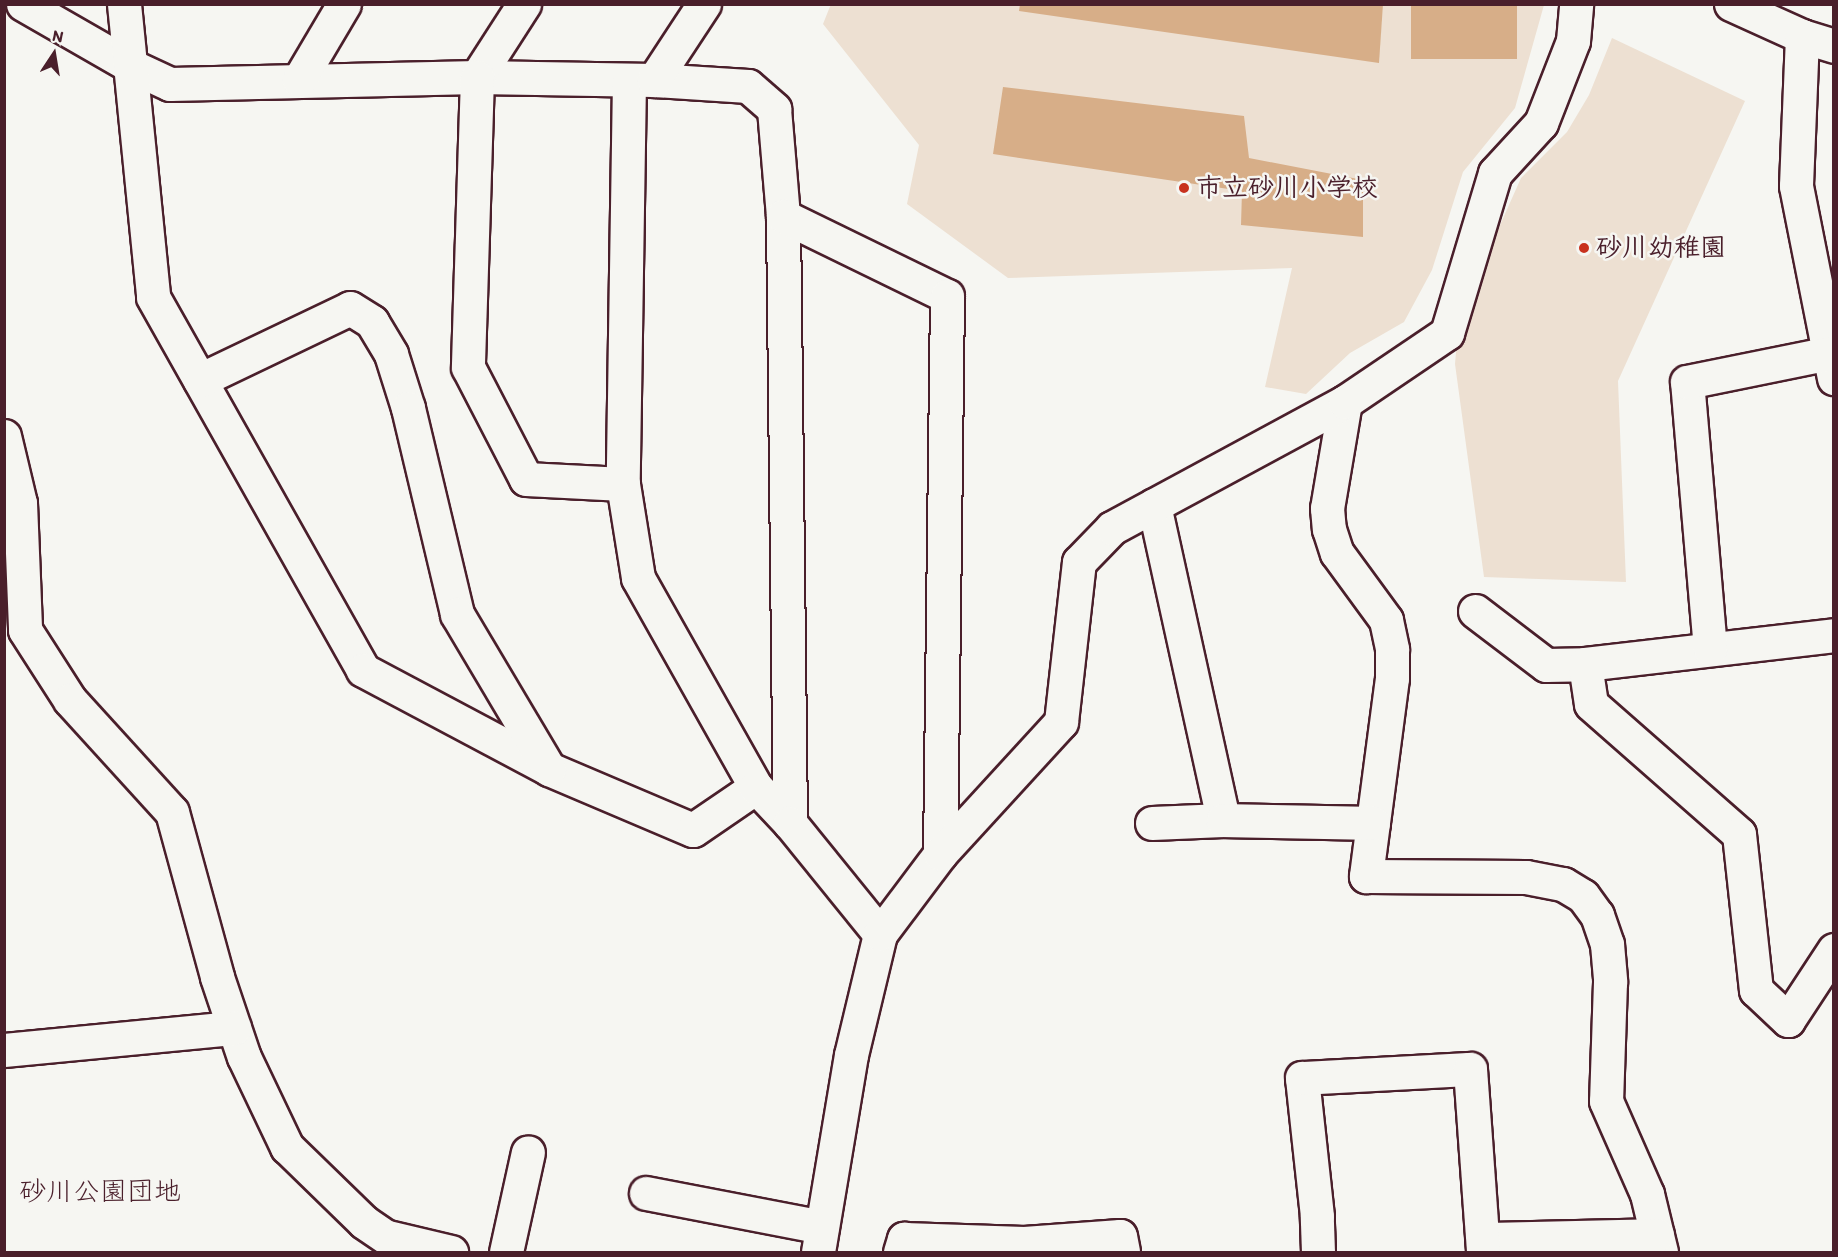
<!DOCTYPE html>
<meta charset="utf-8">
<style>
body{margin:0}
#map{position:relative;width:1838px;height:1257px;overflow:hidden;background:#f6f6f2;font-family:Itim,"Klee One",sans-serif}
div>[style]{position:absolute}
.built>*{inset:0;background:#ede0d2}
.building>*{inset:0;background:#d7ae88;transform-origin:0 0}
.roads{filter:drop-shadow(2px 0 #4a1f2b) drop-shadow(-2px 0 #4a1f2b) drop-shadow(0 2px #4a1f2b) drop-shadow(0 -2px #4a1f2b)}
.minor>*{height:33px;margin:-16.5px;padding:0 16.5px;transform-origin:16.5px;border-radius:16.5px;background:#f6f6f2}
.dots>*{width:16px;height:16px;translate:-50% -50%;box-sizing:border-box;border:3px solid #f6f6f2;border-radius:50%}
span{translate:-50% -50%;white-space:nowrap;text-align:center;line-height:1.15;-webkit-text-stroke:5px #f6f6f2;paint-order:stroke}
.poi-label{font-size:26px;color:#4a1f2b;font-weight:700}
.left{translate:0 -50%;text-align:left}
.neighbourhood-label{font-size:27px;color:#4a1f2b}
.frame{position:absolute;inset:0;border:6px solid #4a1f2b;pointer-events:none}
.north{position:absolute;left:24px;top:24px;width:60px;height:60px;-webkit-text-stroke:4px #f6f6f2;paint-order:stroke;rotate:12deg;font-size:16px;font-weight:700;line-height:24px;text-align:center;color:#4a1f2b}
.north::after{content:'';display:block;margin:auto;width:21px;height:27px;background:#4a1f2b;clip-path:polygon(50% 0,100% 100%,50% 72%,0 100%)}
</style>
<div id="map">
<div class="built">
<div style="clip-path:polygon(831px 4px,1544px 5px,1515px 108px,1463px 172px,1432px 270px,1404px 322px,1350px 353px,1306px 394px,1265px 387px,1292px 268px,1008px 278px,907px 204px,919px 145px,823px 24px)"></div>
<div style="clip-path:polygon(1612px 38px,1745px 101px,1618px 381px,1626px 582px,1484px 577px,1455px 364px,1459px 317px,1521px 178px,1567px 132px,1589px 95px)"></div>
</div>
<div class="building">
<div style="clip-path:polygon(1020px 4px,1383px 4px,1379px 63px,1019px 11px)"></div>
<div style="left:1411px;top:4px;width:106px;height:55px"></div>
<div style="clip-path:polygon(1003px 87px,1244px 116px,1249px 158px,1363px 180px,1363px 237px,1241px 225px,1242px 191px,993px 154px)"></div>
</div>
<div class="roads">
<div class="minor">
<div style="left:23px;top:4px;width:122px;rotate:29.9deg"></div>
<div style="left:129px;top:65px;width:45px;rotate:24.9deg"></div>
<div style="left:170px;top:84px;width:307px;rotate:-1.3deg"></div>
<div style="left:477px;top:77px;width:177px;rotate:1deg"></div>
<div style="left:654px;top:80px;width:94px;rotate:3.7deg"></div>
<div style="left:748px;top:86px;width:35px;rotate:41deg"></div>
<div style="left:774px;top:109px;width:107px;rotate:85.2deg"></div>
<div style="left:783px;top:216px;width:607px;rotate:89.34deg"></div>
<div style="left:124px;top:4px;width:294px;rotate:84.3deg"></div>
<div style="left:153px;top:297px;width:428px;rotate:60.6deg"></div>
<div style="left:363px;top:670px;width:211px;rotate:28deg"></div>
<div style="left:549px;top:769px;width:156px;rotate:23deg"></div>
<div style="left:693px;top:830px;width:76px;rotate:-34.3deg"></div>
<div style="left:524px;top:4px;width:87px;rotate:122.8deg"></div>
<div style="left:477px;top:77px;width:290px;rotate:91.8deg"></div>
<div style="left:468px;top:367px;width:126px;rotate:62.6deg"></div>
<div style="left:526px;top:479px;width:97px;rotate:3deg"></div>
<div style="left:1731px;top:4px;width:78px;rotate:24.3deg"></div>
<div style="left:1802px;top:36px;width:150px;rotate:92.3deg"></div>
<div style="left:1796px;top:186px;width:196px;rotate:78.8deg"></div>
<div style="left:1802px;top:36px;width:34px;rotate:17deg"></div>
<div style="left:299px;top:80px;width:88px;rotate:-59.4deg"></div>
<div style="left:629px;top:80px;width:404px;rotate:90.9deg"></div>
<div style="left:623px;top:484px;width:95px;rotate:80.9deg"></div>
<div style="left:638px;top:578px;width:240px;rotate:60.6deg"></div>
<div style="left:756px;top:787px;width:50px;rotate:46.6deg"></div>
<div style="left:790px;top:823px;width:143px;rotate:51deg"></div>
<div style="left:654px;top:80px;width:91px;rotate:-56.7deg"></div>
<div style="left:783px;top:216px;width:182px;rotate:26deg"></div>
<div style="left:947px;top:296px;width:558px;rotate:90.72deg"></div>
<div style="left:200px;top:380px;width:166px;rotate:-25.6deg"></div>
<div style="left:350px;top:308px;width:26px;rotate:32deg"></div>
<div style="left:372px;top:322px;width:37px;rotate:59deg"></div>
<div style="left:391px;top:354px;width:57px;rotate:72.5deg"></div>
<div style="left:408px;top:408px;width:212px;rotate:76.6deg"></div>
<div style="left:457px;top:614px;width:180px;rotate:59.3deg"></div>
<div style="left:1345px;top:402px;width:108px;rotate:99.6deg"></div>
<div style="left:1327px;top:508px;width:21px;rotate:85deg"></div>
<div style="left:1329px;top:529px;width:25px;rotate:72deg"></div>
<div style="left:1337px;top:553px;width:83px;rotate:53.8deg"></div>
<div style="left:1386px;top:620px;width:30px;rotate:78deg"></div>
<div style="left:1392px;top:649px;width:29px;rotate:90deg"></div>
<div style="left:1392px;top:678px;width:200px;rotate:97.5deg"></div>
<div style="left:1366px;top:876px;width:160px;rotate:0.4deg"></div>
<div style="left:1526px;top:877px;width:38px;rotate:11deg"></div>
<div style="left:1563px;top:884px;width:23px;rotate:31deg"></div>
<div style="left:1583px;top:896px;width:24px;rotate:54deg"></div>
<div style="left:1597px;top:915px;width:31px;rotate:71deg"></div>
<div style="left:1607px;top:944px;width:38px;rotate:85deg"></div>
<div style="left:1610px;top:982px;width:119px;rotate:91.9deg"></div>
<div style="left:1606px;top:1101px;width:102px;rotate:66.2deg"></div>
<div style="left:1647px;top:1194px;width:60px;rotate:76.4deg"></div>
<div style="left:4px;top:436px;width:69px;rotate:76.6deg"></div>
<div style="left:20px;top:503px;width:127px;rotate:87.7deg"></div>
<div style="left:25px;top:630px;width:83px;rotate:57.3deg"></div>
<div style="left:70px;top:700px;width:151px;rotate:47.7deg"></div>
<div style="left:172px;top:812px;width:171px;rotate:74.7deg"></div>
<div style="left:217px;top:977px;width:84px;rotate:71.4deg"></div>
<div style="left:244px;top:1057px;width:100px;rotate:64.5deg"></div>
<div style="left:287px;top:1147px;width:107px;rotate:44.2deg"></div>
<div style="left:364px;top:1222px;width:53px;rotate:34.3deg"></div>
<div style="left:1154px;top:505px;width:322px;rotate:77.6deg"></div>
<div style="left:1475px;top:611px;width:89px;rotate:37.3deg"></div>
<div style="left:1546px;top:665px;width:39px;rotate:-1deg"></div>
<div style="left:1585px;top:664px;width:251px;rotate:-6.6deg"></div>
<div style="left:1710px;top:649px;width:268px;rotate:-94.9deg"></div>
<div style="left:1687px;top:382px;width:150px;rotate:-11.5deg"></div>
<div style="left:1585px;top:664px;width:40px;rotate:81.5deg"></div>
<div style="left:1591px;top:704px;width:197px;rotate:41.3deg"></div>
<div style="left:1739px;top:834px;width:157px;rotate:83.8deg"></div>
<div style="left:1756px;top:990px;width:44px;rotate:43.2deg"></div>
<div style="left:1788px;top:1020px;width:84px;rotate:-56.7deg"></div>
<div style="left:1152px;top:823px;width:71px;rotate:-2.4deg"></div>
<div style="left:1223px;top:820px;width:150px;rotate:1.1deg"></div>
<div style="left:4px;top:1050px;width:231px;rotate:-5.5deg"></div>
<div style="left:646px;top:1193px;width:179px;rotate:10.9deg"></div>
<div style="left:388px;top:1237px;width:65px;rotate:13.4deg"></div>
<div style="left:1483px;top:1239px;width:174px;rotate:-1.3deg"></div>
<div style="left:506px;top:1252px;width:102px;rotate:-77.6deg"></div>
<div style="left:818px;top:1252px;width:200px;rotate:-80.5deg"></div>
<div style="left:851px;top:1055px;width:124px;rotate:-76.5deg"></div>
<div style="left:880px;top:934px;width:100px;rotate:-53.1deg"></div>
<div style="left:940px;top:854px;width:179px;rotate:-47.5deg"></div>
<div style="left:1061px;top:722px;width:161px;rotate:-83.6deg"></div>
<div style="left:1079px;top:562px;width:47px;rotate:-45.9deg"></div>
<div style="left:1112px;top:528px;width:265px;rotate:-28.4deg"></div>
<div style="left:1345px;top:402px;width:123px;rotate:-34.1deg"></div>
<div style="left:1447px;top:333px;width:167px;rotate:-73.3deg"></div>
<div style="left:1495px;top:173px;width:68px;rotate:-47.4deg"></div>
<div style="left:1541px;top:123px;width:88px;rotate:-68.7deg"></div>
<div style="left:1573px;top:41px;width:37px;rotate:-85deg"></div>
<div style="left:900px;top:1252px;width:14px;rotate:-73deg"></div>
<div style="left:904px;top:1239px;width:120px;rotate:1.9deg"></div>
<div style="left:1024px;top:1243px;width:96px;rotate:-4.2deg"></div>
<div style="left:1120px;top:1236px;width:16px;rotate:79deg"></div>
<div style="left:1318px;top:1252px;width:36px;rotate:-92deg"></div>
<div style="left:1317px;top:1216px;width:139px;rotate:-96.2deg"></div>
<div style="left:1302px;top:1078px;width:168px;rotate:-3.1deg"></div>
<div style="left:1470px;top:1069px;width:183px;rotate:85.9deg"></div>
</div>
</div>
<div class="dots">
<div style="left:1184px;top:188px;background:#c8321e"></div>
<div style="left:1584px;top:248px;background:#c8321e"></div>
</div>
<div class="poi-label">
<span class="left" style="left:1196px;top:188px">市立砂川小学校</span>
<span class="left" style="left:1596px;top:248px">砂川幼稚園</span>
</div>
<div class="neighbourhood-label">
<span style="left:100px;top:1191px">砂川公園団地</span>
</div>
<div class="frame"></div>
<div class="north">N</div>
</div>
